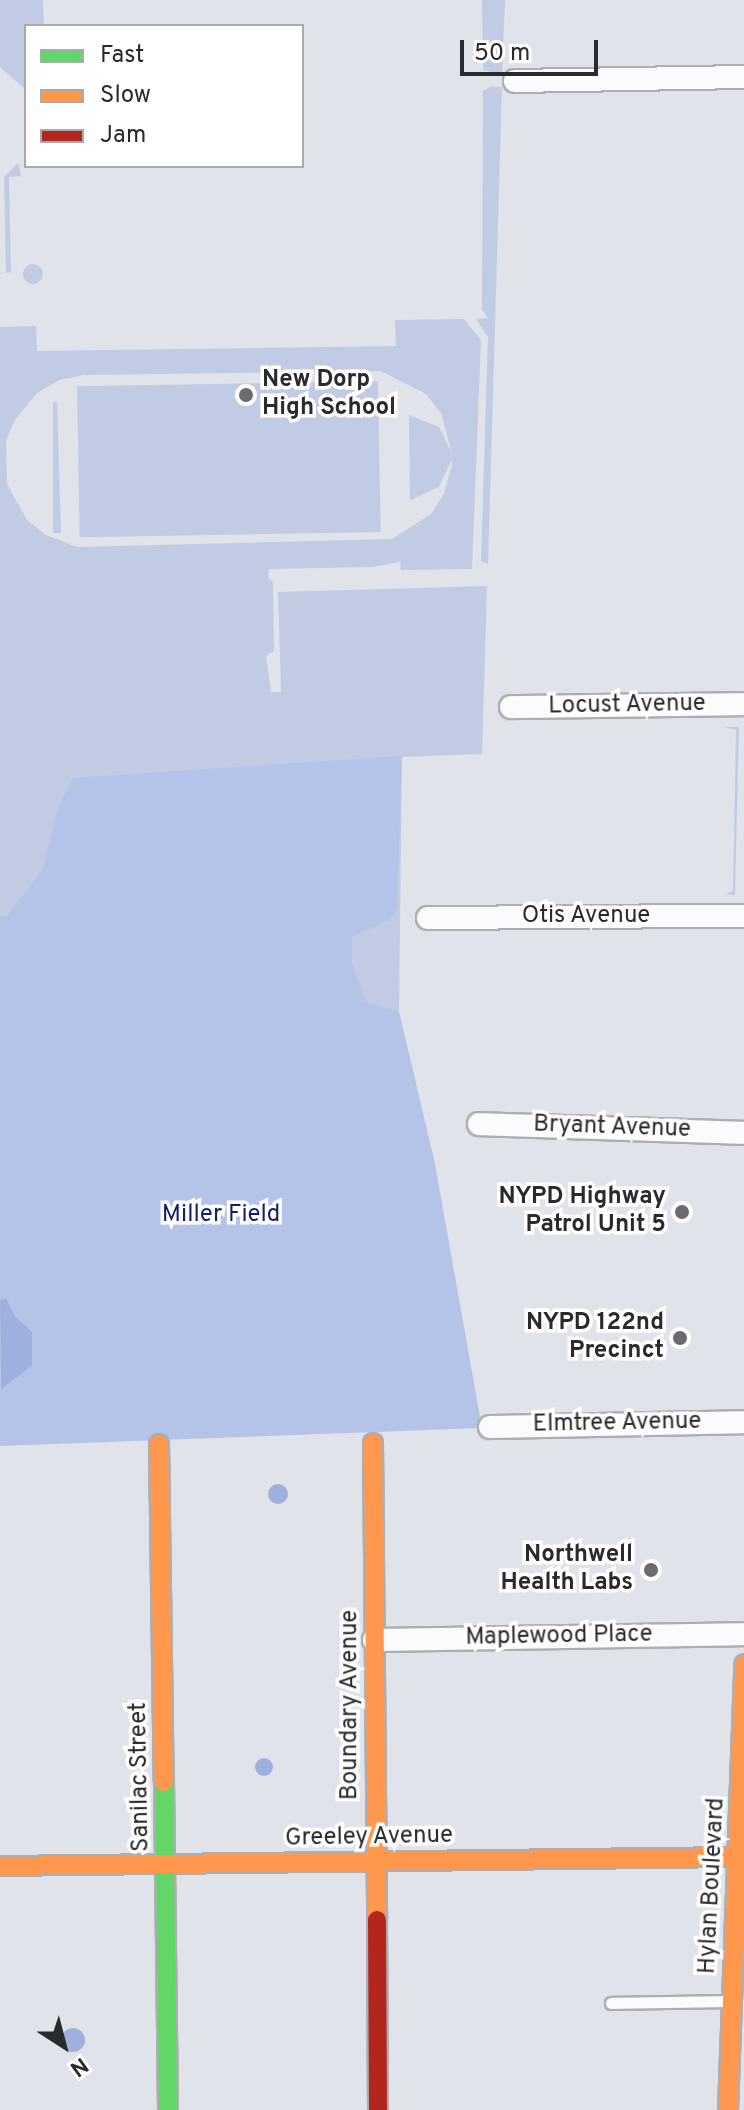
<!DOCTYPE html>
<style>
body{margin:0}
#map{position:relative;width:744px;height:2110px;overflow:hidden;background:#e0e3ea;font-family:Overpass,sans-serif}
div>[style]{position:absolute}
.green>*{inset:0;background:#c1cbe4;transform-origin:0 0}
.round{border-radius:50%}
.forest>*{inset:0;background:#b6c3e9}
.water>*{inset:0;background:#a0b0de}
.roads{filter:drop-shadow(2px 0 #acaeb3) drop-shadow(-2px 0 #acaeb3) drop-shadow(0 2px #acaeb3) drop-shadow(0 -2px #acaeb3)}
.lane>*{height:11px;margin:-5.5px;padding:0 5.5px;transform-origin:5.5px;border-radius:5.5px;background:#fafbfc}
.street>*{height:22px;margin:-11px;padding:0 11px;transform-origin:11px;border-radius:11px;background:#fafbfc}
.fast>*{height:18px;margin:-9px;padding:0 9px;transform-origin:9px;border-radius:9px;background:#63d668}
.slow>*{height:18px;margin:-9px;padding:0 9px;transform-origin:9px;border-radius:9px;background:#ff974d}
.jam>*{height:18px;margin:-9px;padding:0 9px;transform-origin:9px;border-radius:9px;background:#b3261e}
.dots>*{width:22px;height:22px;translate:-50% -50%;box-sizing:border-box;border:4px solid #fff;border-radius:50%}
span{translate:-50% -50%;white-space:nowrap;text-align:center;line-height:1.15;-webkit-text-stroke:7px #fff;paint-order:stroke}
.poi-label{font-size:24px;color:#292a2e;font-weight:700}
.left{translate:0 -50%;text-align:left}
.right{translate:-100% -50%;text-align:right}
.street-label{font-size:24px;color:#292a2e}
.park-label{font-size:24px;color:#141e67}
.legend{position:absolute;left:24px;top:24px;width:280px;height:144px;box-sizing:border-box;background:#fff;border:2px solid #a9aaab;margin:0;padding:10px 14px;list-style:none;font-size:24px;color:#292a2e}
.legend li{display:flex;align-items:center;gap:16px;height:40px}
.legend b{width:40px;border:2px solid #a9aaab}
.north{position:absolute;left:24px;top:2006px;width:80px;height:80px;-webkit-text-stroke:6px #fff;paint-order:stroke;rotate:144deg;font-size:22px;font-weight:700;line-height:32px;text-align:center;color:#292a2e}
.north::after{content:'';display:block;margin:auto;width:28px;height:36px;background:#292a2e;clip-path:polygon(50% 0,100% 100%,50% 72%,0 100%)}
.scale{position:absolute;left:460px;top:40px;width:138px;height:36px;box-sizing:border-box;border:4px solid #292a2e;border-top:0;padding-left:10px;font-size:24px;line-height:28px;white-space:nowrap;color:#292a2e;-webkit-text-stroke:6px #fff;paint-order:stroke}
</style>
<div id="map">
<div class="green">
<div style="clip-path:polygon(0 0,43px 0,44px 26px,26px 26px,26px 90px,0 67px)"></div>
<div style="clip-path:polygon(482px 0,505px 0,502px 74px,483px 70px)"></div>
<div style="clip-path:polygon(490px 87px,502px 87px,488px 564px,481px 561px,488px 337px,476px 319px,488px 318px,482px 310px,483px 91px)"></div>
<div style="clip-path:polygon(18px 163px,21px 176px,9px 177px,11px 272px,6px 273px,4px 177px)"></div>
<div class="round" style="left:23px;top:264px;width:20px;height:20px"></div>
<div style="clip-path:polygon(evenodd,464px 319px,481px 340px,472px 569px,401px 570px,400px 562px,372px 567px,269px 569px,268px 578px,273px 582px,274px 651px,266px 656px,271px 692px,281px 692px,278px 592px,487px 586px,482px 754px,402px 757px,399px 1012px,435px 1164px,0 1446px,0 327px,36px 326px,37px 351px,396px 346px,395px 320px,464px 319px,381px 371px,426px 394px,441px 413px,452px 453px,439px 427px,409px 415px,410px 500px,439px 487px,452px 459px,452px 464px,444px 494px,431px 514px,392px 539px,77px 547px,46px 535px,27px 520px,7px 484px,6px 441px,14px 421px,37px 393px,59px 380px,84px 375px,381px 371px)"></div>
<div style="left:378px;top:381px;width:151px;height:301px;rotate:89deg"></div>
<div style="clip-path:polygon(53px 402px,57px 402px,61px 533px,53px 533px)"></div>
<div style="clip-path:polygon(724px 727px,739px 727px,735px 895px,726px 894px,733px 891px,736px 730px)"></div>
</div>
<div class="forest">
<div style="clip-path:polygon(402px 756px,397px 909px,391px 919px,352px 937px,352px 964px,366px 1002px,399px 1012px,435px 1164px,482px 1428px,0 1446px,0 1388px,32px 1366px,15px 1316px,6px 1298px,0 1300px,0 916px,7px 916px,43px 869px,59px 805px,73px 778px)"></div>
</div>
<div class="water">
<div style="clip-path:polygon(6px 1298px,15px 1316px,32px 1332px,32px 1366px,1px 1389px,0 1300px)"></div>
<div class="round" style="left:268px;top:1484px;width:20px;height:20px"></div>
<div class="round" style="left:255px;top:1758px;width:18px;height:18px"></div>
<div class="round" style="left:61px;top:2028px;width:24px;height:24px"></div>
</div>
<div class="roads">
<div class="lane">
<div style="left:611px;top:2003px;width:115px;rotate:-1deg"></div>
</div>
<div class="street">
<div style="left:515px;top:81px;width:229px;rotate:-1deg"></div>
<div style="left:511px;top:707px;width:233px;rotate:-0.7deg"></div>
<div style="left:428px;top:918px;width:316px;rotate:-0.4deg"></div>
<div style="left:479px;top:1124px;width:265px;rotate:1.9deg"></div>
<div style="left:490px;top:1427px;width:254px;rotate:-1.1deg"></div>
<div style="left:374px;top:1640px;width:370px;rotate:-0.9deg"></div>
</div>
<div class="fast">
<div style="left:164px;top:1782px;width:328px;rotate:89.3deg"></div>
</div>
<div class="slow">
<div style="left:373px;top:1443px;width:477px;rotate:89.5deg"></div>
<div style="left:159px;top:1444px;width:338px;rotate:89.2deg"></div>
<div style="left:0;top:1866px;width:739px;rotate:-0.7deg"></div>
<div style="left:728px;top:2110px;width:446px;rotate:-87.9deg"></div>
</div>
<div class="jam">
<div style="left:377px;top:1920px;width:190px;rotate:89.7deg"></div>
</div>
</div>
<div class="dots">
<div style="left:246px;top:395px;background:#696b70"></div>
<div style="left:682px;top:1212px;background:#696b70"></div>
<div style="left:680px;top:1338px;background:#696b70"></div>
<div style="left:651px;top:1570px;background:#696b70"></div>
</div>
<div class="poi-label">
<span class="left" style="left:262px;top:395px">New Dorp<br>High School</span>
<span class="right" style="left:666px;top:1212px">NYPD Highway<br>Patrol Unit 5</span>
<span class="right" style="left:664px;top:1338px">NYPD 122nd<br>Precinct</span>
<span class="right" style="left:633px;top:1570px">Northwell<br>Health Labs</span>
</div>
<div class="street-label">
<span style="left:627px;top:706px;rotate:-1deg">Locust Avenue</span>
<span style="left:586px;top:917px">Otis Avenue</span>
<span style="left:612px;top:1128px;rotate:2deg">Bryant Avenue</span>
<span style="left:617px;top:1424px;rotate:-1deg">Elmtree Avenue</span>
<span style="left:559px;top:1637px;rotate:-1deg">Maplewood Place</span>
<span style="left:351px;top:1705px;rotate:-90deg">Boundary Avenue</span>
<span style="left:141px;top:1777px;rotate:-91deg">Sanilac Street</span>
<span style="left:369px;top:1838px;rotate:-1deg">Greeley Avenue</span>
<span style="left:713px;top:1886px;rotate:-87deg">Hylan Boulevard</span>
</div>
<div class="park-label">
<span style="left:221px;top:1216px">Miller Field</span>
</div>
<ul class="legend">
<li><b style="height:10px;background:#63d668"></b>Fast</li>
<li><b style="height:10px;background:#ff974d"></b>Slow</li>
<li><b style="height:10px;background:#b3261e"></b>Jam</li>
</ul>
<div class="north">N</div>
<div class="scale">50 m</div>
</div>
